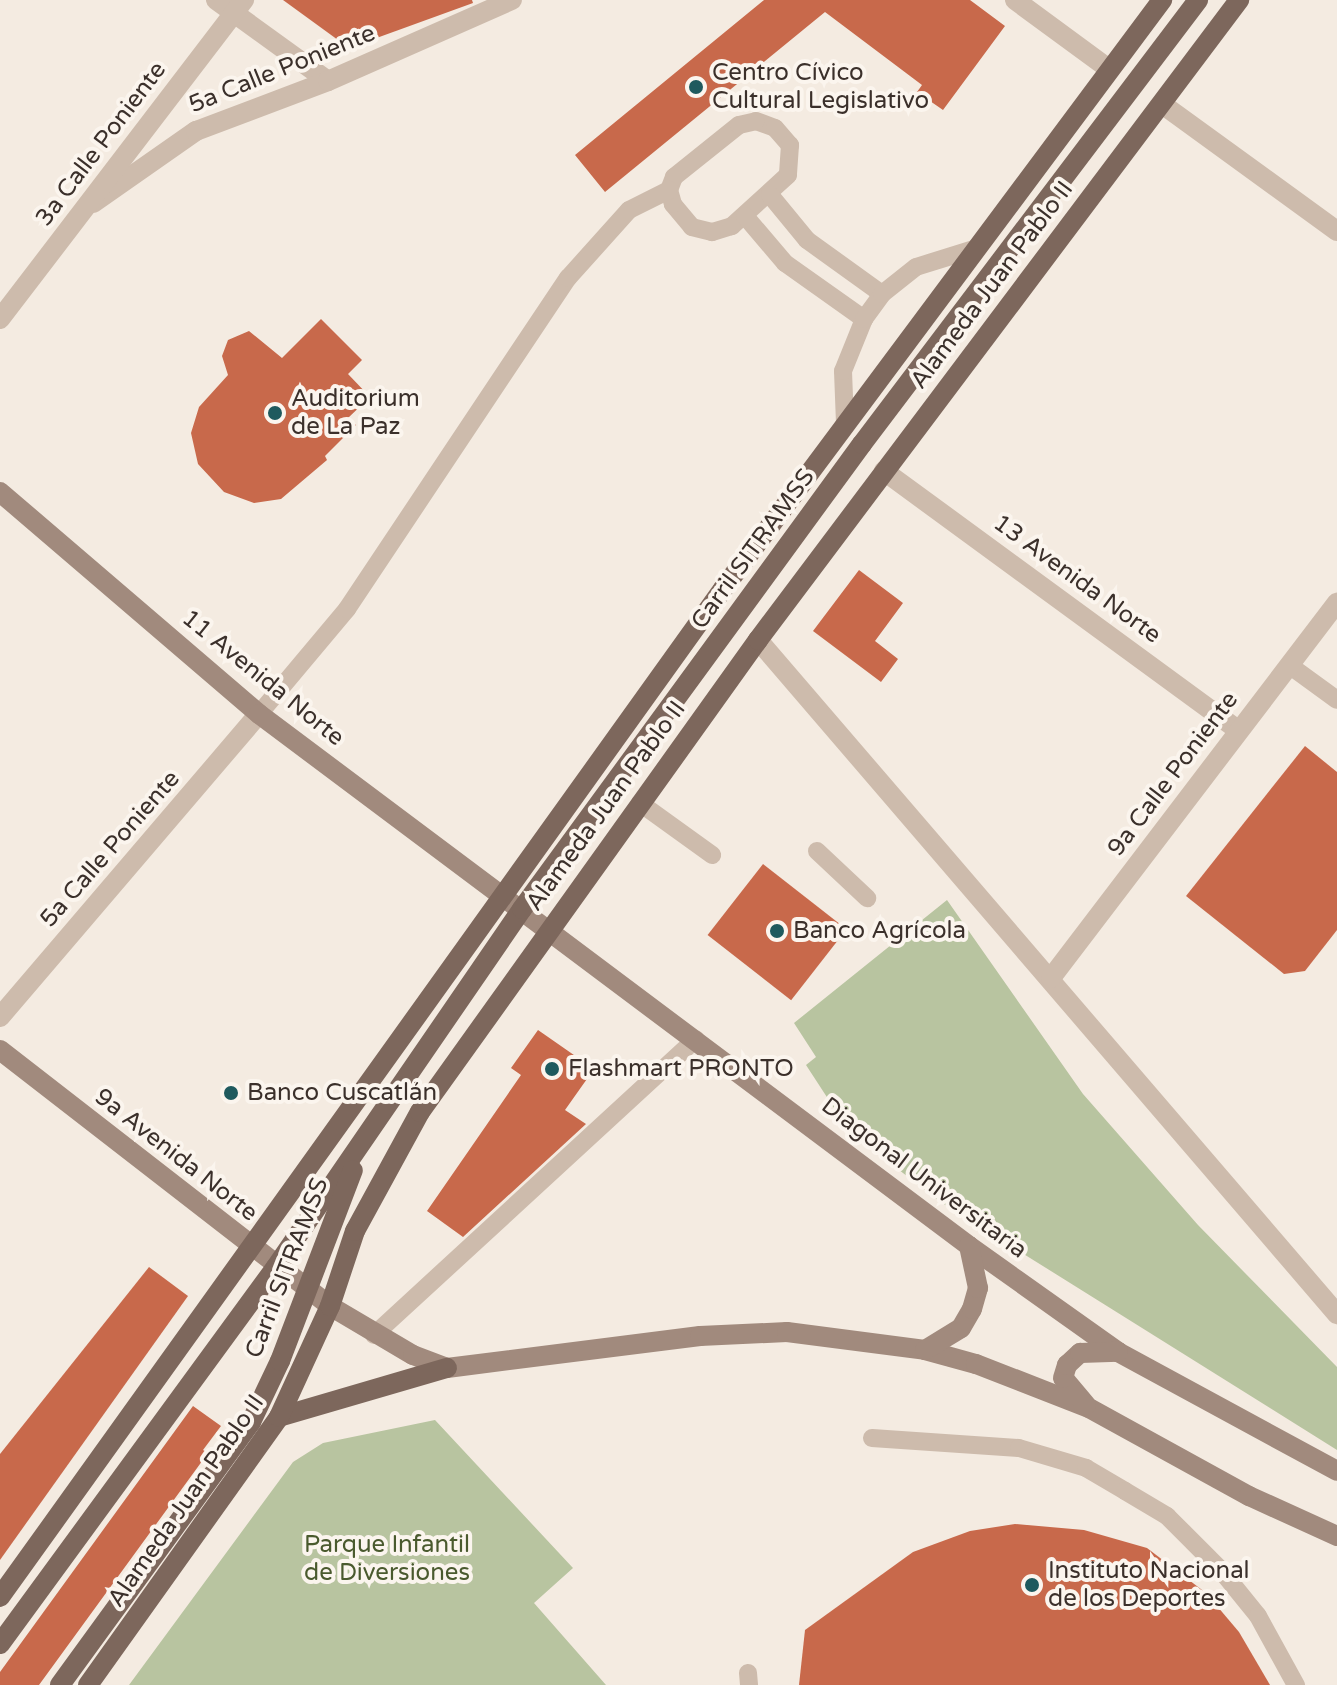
<!DOCTYPE html>
<meta charset="utf-8">
<style>
body{margin:0}
#map{position:relative;width:1337px;height:1685px;overflow:hidden;background:#f4ebe1;font-family:"Varela Round",sans-serif}
div>[style]{position:absolute}
.green>*{inset:0;background:#b8c4a0}
.building>*{inset:0;background:#c8694b;transform-origin:0 0}
.service>*{height:18px;margin:-9px;padding:0 9px;transform-origin:9px;border-radius:9px;background:#cdbbac}
.minor>*{height:20px;margin:-10px;padding:0 10px;transform-origin:10px;border-radius:10px;background:#cdbbac}
.tertiary>*{height:20px;margin:-10px;padding:0 10px;transform-origin:10px;border-radius:10px;background:#cdbbac}
.secondary>*{height:20px;margin:-10px;padding:0 10px;transform-origin:10px;border-radius:10px;background:#a18a7d}
.primary>*{height:20px;margin:-10px;padding:0 10px;transform-origin:10px;border-radius:10px;background:#7d675c}
.dots>*{width:22px;height:22px;translate:-50% -50%;box-sizing:border-box;border:4px solid #fbf5ee;border-radius:50%}
span{translate:-50% -50%;white-space:nowrap;text-align:center;line-height:1.15;-webkit-text-stroke:8px #fbf5ee;paint-order:stroke}
.street-label{font-size:24px;color:#3b302b}
.poi-label{font-size:24px;color:#3b302b}
.left{translate:0 -50%;text-align:left}
.park-label{font-size:24px;color:#4a5a2e}
</style>
<div id="map">
<div class="green">
<div style="clip-path:polygon(947px 900px,1083px 1094px,1198px 1225px,1337px 1367px,1337px 1450px,939px 1201px,849px 1131px,806px 1065px,816px 1057px,794px 1023px)"></div>
<div style="clip-path:polygon(435px 1420px,573px 1568px,534px 1603px,606px 1685px,129px 1685px,293px 1462px,323px 1443px)"></div>
</div>
<div class="building">
<div style="clip-path:polygon(283px 0,472px 0,473px 3px,349px 48px)"></div>
<div style="clip-path:polygon(764px 0,970px 0,1005px 26px,943px 110px,917px 92px,922px 85px,825px 12px,605px 192px,575px 155px)"></div>
<div style="clip-path:polygon(321px 319px,362px 360px,348px 374px,370px 397px,348px 418px,356px 425px,325px 456px,327px 460px,281px 499px,254px 503px,224px 492px,198px 464px,191px 433px,199px 407px,228px 375px,222px 356px,228px 340px,249px 331px,282px 358px)"></div>
<div style="clip-path:polygon(859px 570px,903px 603px,875px 641px,898px 659px,881px 682px,813px 631px)"></div>
<div style="clip-path:polygon(1305px 746px,1337px 772px,1337px 930px,1305px 971px,1284px 974px,1186px 896px)"></div>
<div style="left:763px;top:864px;width:106px;height:90px;rotate:38deg"></div>
<div style="clip-path:polygon(538px 1030px,594px 1069px,565px 1110px,586px 1124px,463px 1237px,427px 1211px,521px 1075px,511px 1068px)"></div>
<div style="clip-path:polygon(149px 1267px,188px 1296px,0 1560px,0 1454px)"></div>
<div style="clip-path:polygon(193px 1406px,221px 1426px,203px 1450px,208px 1453px,39px 1685px,0 1685px,0 1672px)"></div>
<div style="clip-path:polygon(1015px 1524px,1084px 1530px,1147px 1548px,1206px 1593px,1239px 1632px,1270px 1685px,799px 1685px,805px 1630px,913px 1552px,970px 1531px)"></div>
</div>
<div class="service">
<div style="left:756px;top:121px;width:20px;rotate:20deg"></div>
<div style="left:775px;top:128px;width:23px;rotate:49deg"></div>
<div style="left:790px;top:145px;width:30px;rotate:94deg"></div>
<div style="left:788px;top:175px;width:76px;rotate:137.7deg"></div>
<div style="left:732px;top:226px;width:21px;rotate:163deg"></div>
<div style="left:712px;top:232px;width:21px;rotate:-166deg"></div>
<div style="left:692px;top:227px;width:30px;rotate:-130deg"></div>
<div style="left:673px;top:204px;width:15px;rotate:-106deg"></div>
<div style="left:669px;top:190px;width:14px;rotate:-69deg"></div>
<div style="left:674px;top:177px;width:83px;rotate:-38.7deg"></div>
<div style="left:739px;top:125px;width:17px;rotate:-13deg"></div>
<div style="left:770px;top:195px;width:58px;rotate:50.6deg"></div>
<div style="left:807px;top:240px;width:92px;rotate:35.8deg"></div>
<div style="left:745px;top:216px;width:62px;rotate:49.6deg"></div>
<div style="left:785px;top:263px;width:97px;rotate:35.3deg"></div>
<div style="left:845px;top:423px;width:52px;rotate:-92.2deg"></div>
<div style="left:843px;top:371px;width:56px;rotate:-68deg"></div>
<div style="left:864px;top:319px;width:31px;rotate:-54deg"></div>
<div style="left:882px;top:294px;width:43px;rotate:-38.5deg"></div>
<div style="left:916px;top:267px;width:61px;rotate:-17.2deg"></div>
<div style="left:1289px;top:665px;width:59px;rotate:36.1deg"></div>
<div style="left:259px;top:714px;width:137px;rotate:-50deg"></div>
<div style="left:347px;top:609px;width:398px;rotate:-56.3deg"></div>
<div style="left:568px;top:278px;width:91px;rotate:-48.1deg"></div>
<div style="left:629px;top:210px;width:45px;rotate:-26.6deg"></div>
<div style="left:640px;top:803px;width:89px;rotate:35.8deg"></div>
<div style="left:817px;top:851px;width:69px;rotate:43.2deg"></div>
<div style="left:374px;top:1335px;width:437px;rotate:-42.6deg"></div>
<div style="left:872px;top:1438px;width:147px;rotate:3.9deg"></div>
<div style="left:1019px;top:1448px;width:70px;rotate:16.6deg"></div>
<div style="left:1086px;top:1468px;width:45px;rotate:30.5deg"></div>
<div style="left:1125px;top:1491px;width:49px;rotate:30.8deg"></div>
<div style="left:1167px;top:1516px;width:75px;rotate:45deg"></div>
<div style="left:1220px;top:1569px;width:60px;rotate:51deg"></div>
<div style="left:1258px;top:1616px;width:79px;rotate:61.2deg"></div>
<div style="left:748px;top:1673px;width:12px;rotate:85deg"></div>
</div>
<div class="minor">
<div style="left:216px;top:0;width:138px;rotate:35.9deg"></div>
<div style="left:1015px;top:0;width:117px;rotate:36.3deg"></div>
<div style="left:1162px;top:104px;width:216px;rotate:36deg"></div>
<div style="left:93px;top:203px;width:126px;rotate:-35deg"></div>
<div style="left:196px;top:131px;width:141px;rotate:-20.7deg"></div>
<div style="left:328px;top:81px;width:201px;rotate:-23.8deg"></div>
<div style="left:884px;top:471px;width:439px;rotate:36.2deg"></div>
<div style="left:758px;top:640px;width:889px;rotate:49.34deg"></div>
<div style="left:1051px;top:978px;width:472px;rotate:-52.7deg"></div>
<div style="left:0;top:1017px;width:399px;rotate:-49.5deg"></div>
</div>
<div class="tertiary">
<div style="left:0;top:319px;width:402px;rotate:-52.6deg"></div>
</div>
<div class="secondary">
<div style="left:0;top:492px;width:341px;rotate:40.6deg"></div>
<div style="left:259px;top:714px;width:887px;rotate:36.84deg"></div>
<div style="left:969px;top:1246px;width:183px;rotate:35.4deg"></div>
<div style="left:1118px;top:1352px;width:249px;rotate:28.5deg"></div>
<div style="left:0;top:1050px;width:418px;rotate:37.8deg"></div>
<div style="left:330px;top:1306px;width:96px;rotate:30.6deg"></div>
<div style="left:413px;top:1355px;width:36px;rotate:21deg"></div>
<div style="left:447px;top:1368px;width:255px;rotate:-7.2deg"></div>
<div style="left:700px;top:1336px;width:87px;rotate:-2.6deg"></div>
<div style="left:787px;top:1332px;width:139px;rotate:7.4deg"></div>
<div style="left:925px;top:1350px;width:53px;rotate:15.4deg"></div>
<div style="left:976px;top:1364px;width:121px;rotate:21.3deg"></div>
<div style="left:1089px;top:1408px;width:183px;rotate:28.8deg"></div>
<div style="left:1249px;top:1496px;width:97px;rotate:24.4deg"></div>
<div style="left:925px;top:1350px;width:42px;rotate:-31.4deg"></div>
<div style="left:961px;top:1328px;width:22px;rotate:-60deg"></div>
<div style="left:972px;top:1309px;width:22px;rotate:-74deg"></div>
<div style="left:978px;top:1288px;width:43px;rotate:-102.1deg"></div>
<div style="left:1086px;top:1405px;width:35px;rotate:-130deg"></div>
<div style="left:1063px;top:1378px;width:14px;rotate:-73deg"></div>
<div style="left:1067px;top:1365px;width:18px;rotate:-43deg"></div>
<div style="left:1080px;top:1353px;width:38px;rotate:-2deg"></div>
</div>
<div class="primary">
<div style="left:279px;top:1417px;width:175px;rotate:-16.3deg"></div>
<div style="left:0;top:1597px;width:1240px;rotate:-54.35deg"></div>
<div style="left:723px;top:589px;width:735px;rotate:-53.3deg"></div>
<div style="left:0;top:1644px;width:467px;rotate:-53.8deg"></div>
<div style="left:276px;top:1267px;width:434px;rotate:-55.5deg"></div>
<div style="left:522px;top:909px;width:576px;rotate:-53.83deg"></div>
<div style="left:862px;top:444px;width:557px;rotate:-52.88deg"></div>
<div style="left:60px;top:1685px;width:325px;rotate:-54deg"></div>
<div style="left:251px;top:1422px;width:68px;rotate:-64.6deg"></div>
<div style="left:280px;top:1361px;width:204px;rotate:-69.1deg"></div>
<div style="left:88px;top:1685px;width:329px;rotate:-54.5deg"></div>
<div style="left:279px;top:1417px;width:122px;rotate:-65.3deg"></div>
<div style="left:330px;top:1306px;width:79px;rotate:-71.6deg"></div>
<div style="left:355px;top:1231px;width:136px;rotate:-61.4deg"></div>
<div style="left:420px;top:1112px;width:581px;rotate:-54.39deg"></div>
<div style="left:758px;top:640px;width:801px;rotate:-53.07deg"></div>
</div>
<div class="dots">
<div style="left:696px;top:87px;background:#1f5a5e"></div>
<div style="left:275px;top:413px;background:#1f5a5e"></div>
<div style="left:777px;top:931px;background:#1f5a5e"></div>
<div style="left:552px;top:1069px;background:#1f5a5e"></div>
<div style="left:231px;top:1093px;background:#1f5a5e"></div>
<div style="left:1032px;top:1585px;background:#1f5a5e"></div>
</div>
<div class="street-label">
<span style="left:282px;top:69px;rotate:-22deg">5a Calle Poniente</span>
<span style="left:101px;top:144px;rotate:-53deg">3a Calle Poniente</span>
<span style="left:992px;top:285px;rotate:-53deg">Alameda Juan Pablo II</span>
<span style="left:753px;top:549px;rotate:-54deg">Carril SITRAMSS</span>
<span style="left:1077px;top:579px;rotate:36deg">13 Avenida Norte</span>
<span style="left:263px;top:678px;rotate:39deg">11 Avenida Norte</span>
<span style="left:1173px;top:774px;rotate:-53deg">9a Calle Poniente</span>
<span style="left:606px;top:806px;rotate:-54deg">Alameda Juan Pablo II</span>
<span style="left:110px;top:849px;rotate:-49deg">5a Calle Poniente</span>
<span style="left:176px;top:1155px;rotate:38deg">9a Avenida Norte</span>
<span style="left:924px;top:1178px;rotate:37deg">Diagonal Universitaria</span>
<span style="left:287px;top:1268px;rotate:-69deg">Carril SITRAMSS</span>
<span style="left:186px;top:1501px;rotate:-55deg">Alameda Juan Pablo II</span>
</div>
<div class="poi-label">
<span class="left" style="left:712px;top:87px">Centro Cívico<br>Cultural Legislativo</span>
<span class="left" style="left:291px;top:413px">Auditorium<br>de La Paz</span>
<span class="left" style="left:793px;top:931px">Banco Agrícola</span>
<span class="left" style="left:568px;top:1069px">Flashmart PRONTO</span>
<span class="left" style="left:247px;top:1093px">Banco Cuscatlán</span>
<span class="left" style="left:1048px;top:1585px">Instituto Nacional<br>de los Deportes</span>
</div>
<div class="park-label">
<span style="left:387px;top:1559px">Parque Infantil<br>de Diversiones</span>
</div>
</div>
